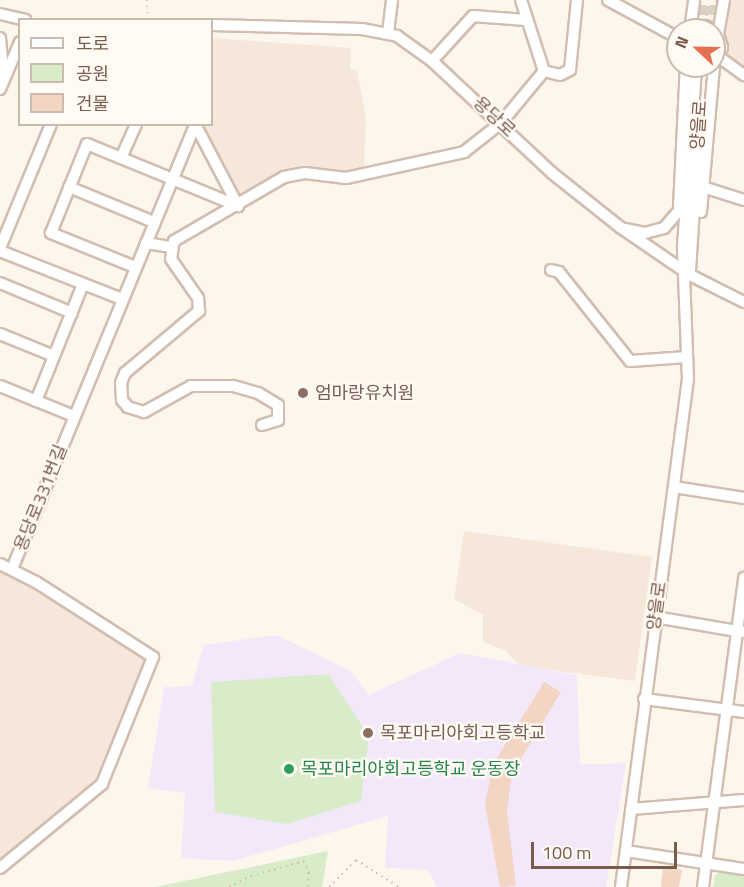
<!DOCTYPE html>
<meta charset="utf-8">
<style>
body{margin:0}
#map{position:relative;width:744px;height:887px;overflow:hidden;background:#fdf6ec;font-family:"Titillium Web","Noto Sans KR",sans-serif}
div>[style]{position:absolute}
.residential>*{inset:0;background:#f5e8da}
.education>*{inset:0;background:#f3e8fa}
.green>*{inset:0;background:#d8ecc9}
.building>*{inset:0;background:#f3d5c3}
.minor-tunnel>*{height:10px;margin-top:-5px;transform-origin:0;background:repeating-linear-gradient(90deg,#dcd0c4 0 10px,transparent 0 15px)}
.path>*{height:1.5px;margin-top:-0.75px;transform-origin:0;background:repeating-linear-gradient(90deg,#d9b8a5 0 1.5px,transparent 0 6px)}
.roads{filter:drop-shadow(2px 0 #d1beb0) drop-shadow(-2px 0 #d1beb0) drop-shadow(0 2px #d1beb0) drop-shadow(0 -2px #d1beb0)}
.minor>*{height:10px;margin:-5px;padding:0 5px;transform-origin:5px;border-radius:5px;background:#fff}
.dots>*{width:16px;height:16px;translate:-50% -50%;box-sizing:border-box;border:3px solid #fffaf3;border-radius:50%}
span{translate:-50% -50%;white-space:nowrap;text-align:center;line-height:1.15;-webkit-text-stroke:4.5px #fffaf3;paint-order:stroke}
.street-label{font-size:18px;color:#7a5c4d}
.education-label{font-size:18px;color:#785e54}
.left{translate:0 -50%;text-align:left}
.leisure-label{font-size:18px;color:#27864d}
.legend{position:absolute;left:18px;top:18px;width:195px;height:108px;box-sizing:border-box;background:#fffaf3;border:2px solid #cabbb1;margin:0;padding:8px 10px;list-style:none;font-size:18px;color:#7a5c4d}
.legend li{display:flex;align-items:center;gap:12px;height:30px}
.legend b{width:30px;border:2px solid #cabbb1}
.north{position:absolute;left:666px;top:18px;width:60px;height:60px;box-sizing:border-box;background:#fffaf3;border:2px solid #cabbb1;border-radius:50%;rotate:292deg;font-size:16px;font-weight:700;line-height:24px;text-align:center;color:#7a5c4d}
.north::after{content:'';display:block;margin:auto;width:21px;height:27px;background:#e76f51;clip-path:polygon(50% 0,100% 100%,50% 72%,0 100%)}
.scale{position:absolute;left:531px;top:842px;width:146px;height:27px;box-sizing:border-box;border:3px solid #7a5c4d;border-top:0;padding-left:8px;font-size:18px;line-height:21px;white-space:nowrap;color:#7a5c4d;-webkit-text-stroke:4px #fffaf3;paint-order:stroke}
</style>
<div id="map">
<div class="residential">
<div style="clip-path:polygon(724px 0,744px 0,744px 75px,719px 57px)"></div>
<div style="clip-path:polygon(212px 38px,351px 48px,350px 69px,357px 70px,366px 119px,364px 165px,349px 175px,284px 169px,241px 198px,200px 125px,212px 124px)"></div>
<div style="clip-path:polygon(464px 531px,652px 557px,635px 681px,520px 666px,505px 650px,483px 642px,483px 615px,454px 599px)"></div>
<div style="clip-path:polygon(0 568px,150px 653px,102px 784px,0 868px)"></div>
</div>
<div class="education">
<div style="clip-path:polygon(276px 635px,351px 671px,369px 695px,460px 653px,577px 675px,580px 764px,626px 763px,606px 887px,437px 887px,428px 870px,385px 868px,388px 816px,233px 861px,181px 858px,185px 793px,148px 788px,164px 687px,192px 686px,204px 645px)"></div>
</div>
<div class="green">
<div style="clip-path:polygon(328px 674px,369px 736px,361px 801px,287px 824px,215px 812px,211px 682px)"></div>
<div style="clip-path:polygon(328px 851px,322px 887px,155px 887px)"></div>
<div style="clip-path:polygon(722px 871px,744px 874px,744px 887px,713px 887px,715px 875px)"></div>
</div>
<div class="building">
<div style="clip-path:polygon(544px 682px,561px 692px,512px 774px,507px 810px,516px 886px,500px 887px,485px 804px,493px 764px)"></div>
<div style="clip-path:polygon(663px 867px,682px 870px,679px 887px,661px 887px)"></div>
</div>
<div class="minor-tunnel">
<div style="left:701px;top:30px;width:30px;rotate:-82deg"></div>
<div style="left:710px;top:30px;width:31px;rotate:-79deg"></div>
<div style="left:703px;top:69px;width:3px;rotate:-72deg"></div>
</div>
<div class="path">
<div style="left:147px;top:0;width:20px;rotate:87deg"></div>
<div style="left:229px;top:887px;width:25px;rotate:-27deg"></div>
<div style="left:251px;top:876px;width:55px;rotate:-15.8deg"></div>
<div style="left:304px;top:861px;width:13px;rotate:67deg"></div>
<div style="left:309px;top:873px;width:14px;rotate:94deg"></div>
<div style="left:329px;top:887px;width:38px;rotate:-45deg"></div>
<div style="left:356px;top:860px;width:51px;rotate:32.1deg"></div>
</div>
<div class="roads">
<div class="minor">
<div style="left:521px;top:0;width:75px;rotate:72.1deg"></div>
<div style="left:608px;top:0;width:80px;rotate:28.5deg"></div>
<div style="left:0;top:14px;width:26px;rotate:13deg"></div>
<div style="left:212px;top:25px;width:150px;rotate:1.5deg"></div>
<div style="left:362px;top:29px;width:36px;rotate:11deg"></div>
<div style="left:397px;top:36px;width:43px;rotate:35.5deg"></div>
<div style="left:432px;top:61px;width:164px;rotate:43deg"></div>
<div style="left:552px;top:173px;width:87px;rotate:38.5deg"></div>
<div style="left:620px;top:227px;width:85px;rotate:34.4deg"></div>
<div style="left:690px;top:275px;width:60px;rotate:26.6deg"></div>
<div style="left:690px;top:30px;width:30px;rotate:-82deg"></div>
<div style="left:691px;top:30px;width:15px;rotate:-16deg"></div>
<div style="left:705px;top:26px;width:15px;rotate:32deg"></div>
<div style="left:718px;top:34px;width:14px;rotate:73deg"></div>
<div style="left:722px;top:47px;width:17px;rotate:118deg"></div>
<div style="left:388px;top:33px;width:33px;rotate:-83deg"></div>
<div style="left:718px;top:34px;width:35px;rotate:-80deg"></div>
<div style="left:0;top:38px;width:36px;rotate:85deg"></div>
<div style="left:719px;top:57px;width:31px;rotate:36deg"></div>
<div style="left:432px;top:61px;width:61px;rotate:-47.7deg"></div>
<div style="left:473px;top:16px;width:53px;rotate:4.3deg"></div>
<div style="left:0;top:89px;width:51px;rotate:-66.9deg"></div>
<div style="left:195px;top:124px;width:93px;rotate:62.3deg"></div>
<div style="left:121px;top:158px;width:37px;rotate:-66deg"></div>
<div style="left:69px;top:187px;width:92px;rotate:22.4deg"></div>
<div style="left:703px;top:187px;width:43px;rotate:17.6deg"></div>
<div style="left:679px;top:207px;width:141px;rotate:-87.2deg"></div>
<div style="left:701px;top:212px;width:147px;rotate:-84.9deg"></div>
<div style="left:625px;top:229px;width:20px;rotate:11deg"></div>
<div style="left:645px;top:233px;width:20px;rotate:-15deg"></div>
<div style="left:664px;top:228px;width:23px;rotate:-49deg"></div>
<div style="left:146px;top:243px;width:26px;rotate:9deg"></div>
<div style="left:0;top:248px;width:134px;rotate:-67.6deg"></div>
<div style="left:0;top:251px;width:131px;rotate:21.5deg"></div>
<div style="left:135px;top:267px;width:91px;rotate:-158deg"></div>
<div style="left:51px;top:233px;width:96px;rotate:-68deg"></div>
<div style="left:87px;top:144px;width:163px;rotate:22.3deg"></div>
<div style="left:551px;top:270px;width:8px;rotate:14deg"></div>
<div style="left:559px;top:272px;width:114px;rotate:51.4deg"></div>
<div style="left:630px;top:361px;width:57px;rotate:-4deg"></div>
<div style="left:690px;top:271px;width:158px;rotate:-86.4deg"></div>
<div style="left:0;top:283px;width:78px;rotate:22.6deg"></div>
<div style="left:0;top:334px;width:58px;rotate:22.2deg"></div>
<div style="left:0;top:386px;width:80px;rotate:22.1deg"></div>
<div style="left:36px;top:401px;width:126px;rotate:-68.1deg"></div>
<div style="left:262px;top:425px;width:17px;rotate:-17deg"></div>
<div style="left:278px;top:420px;width:15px;rotate:-90deg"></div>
<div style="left:278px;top:405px;width:23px;rotate:-149deg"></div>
<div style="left:258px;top:393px;width:26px;rotate:-164deg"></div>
<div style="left:233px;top:386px;width:42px;rotate:180deg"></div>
<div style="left:191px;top:386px;width:54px;rotate:151deg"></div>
<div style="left:144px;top:412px;width:17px;rotate:-163deg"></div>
<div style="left:128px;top:407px;width:9px;rotate:-131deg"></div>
<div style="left:122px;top:400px;width:17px;rotate:-93deg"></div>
<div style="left:121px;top:383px;width:11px;rotate:-68deg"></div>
<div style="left:125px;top:373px;width:97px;rotate:-40deg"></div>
<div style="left:199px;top:311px;width:13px;rotate:-94deg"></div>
<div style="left:198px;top:298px;width:47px;rotate:-124.7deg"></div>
<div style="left:171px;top:259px;width:18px;rotate:-81deg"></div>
<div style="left:174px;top:241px;width:127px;rotate:-30.2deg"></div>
<div style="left:284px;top:177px;width:21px;rotate:-11deg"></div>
<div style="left:305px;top:173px;width:41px;rotate:7deg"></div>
<div style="left:346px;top:178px;width:121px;rotate:-12.4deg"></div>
<div style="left:464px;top:152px;width:47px;rotate:-38.1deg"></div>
<div style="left:501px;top:123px;width:67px;rotate:-50.4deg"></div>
<div style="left:544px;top:71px;width:16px;rotate:14deg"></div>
<div style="left:560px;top:75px;width:11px;rotate:-27deg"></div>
<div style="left:570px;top:70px;width:70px;rotate:-84.3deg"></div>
<div style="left:674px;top:487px;width:71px;rotate:8.9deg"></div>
<div style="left:0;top:564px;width:40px;rotate:26.6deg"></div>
<div style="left:36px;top:582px;width:139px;rotate:32.7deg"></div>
<div style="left:153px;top:657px;width:137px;rotate:111.9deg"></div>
<div style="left:102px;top:784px;width:132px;rotate:140.5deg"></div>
<div style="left:12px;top:569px;width:481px;rotate:-67.6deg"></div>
<div style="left:655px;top:617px;width:89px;rotate:9.7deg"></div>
<div style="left:644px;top:699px;width:101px;rotate:7.4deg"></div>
<div style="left:631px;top:809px;width:113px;rotate:-4.6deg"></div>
<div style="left:626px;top:851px;width:119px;rotate:8.7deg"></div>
<div style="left:621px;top:887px;width:512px;rotate:-82.49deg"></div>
<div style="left:688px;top:379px;width:133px;rotate:-92.2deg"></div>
<div style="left:683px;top:246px;width:176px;rotate:-85.8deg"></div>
<div style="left:703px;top:887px;width:312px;rotate:-82.4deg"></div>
</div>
</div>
<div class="dots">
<div style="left:303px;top:393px;background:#8d6e63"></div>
<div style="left:368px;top:733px;background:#8d6e63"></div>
<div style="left:289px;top:769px;background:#2e9e5b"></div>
</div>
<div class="street-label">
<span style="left:494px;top:117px;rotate:43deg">용당로</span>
<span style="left:699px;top:125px;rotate:-86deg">양을로</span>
<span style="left:41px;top:498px;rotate:-68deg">용당로331번길</span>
<span style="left:657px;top:606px;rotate:-82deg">양을로</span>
</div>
<div class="education-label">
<span class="left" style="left:315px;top:393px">엄마랑유치원</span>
<span class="left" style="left:380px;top:733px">목포마리아회고등학교</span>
</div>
<div class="leisure-label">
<span class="left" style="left:301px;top:769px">목포마리아회고등학교 운동장</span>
</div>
<ul class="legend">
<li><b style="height:8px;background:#fff"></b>도로</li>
<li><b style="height:16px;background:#d8ecc9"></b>공원</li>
<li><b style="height:16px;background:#f3d5c3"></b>건물</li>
</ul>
<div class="north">N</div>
<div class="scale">100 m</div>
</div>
